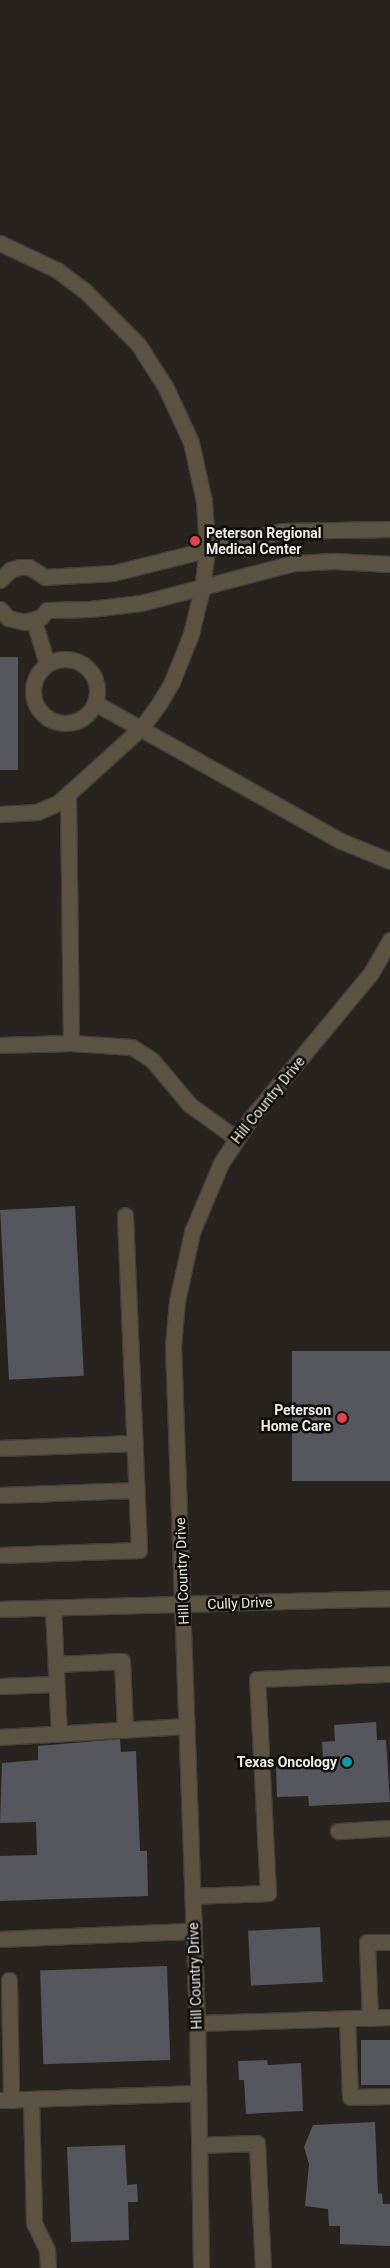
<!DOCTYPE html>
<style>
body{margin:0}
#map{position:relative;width:390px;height:2268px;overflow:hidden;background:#28231e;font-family:Roboto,sans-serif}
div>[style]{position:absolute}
.building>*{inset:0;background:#56565e;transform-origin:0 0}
.roads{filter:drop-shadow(1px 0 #443f3a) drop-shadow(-1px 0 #443f3a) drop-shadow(0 1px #443f3a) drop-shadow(0 -1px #443f3a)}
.minor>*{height:15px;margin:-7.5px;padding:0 7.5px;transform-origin:7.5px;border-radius:7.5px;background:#5d5343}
.minor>.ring{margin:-7.5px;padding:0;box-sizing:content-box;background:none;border:15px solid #5d5343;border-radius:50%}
.dots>*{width:14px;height:14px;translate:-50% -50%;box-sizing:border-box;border:2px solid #0f0d0a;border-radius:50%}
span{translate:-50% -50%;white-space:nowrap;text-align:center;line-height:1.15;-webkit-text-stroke:5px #0f0d0a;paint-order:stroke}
.poi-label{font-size:14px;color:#efebe8;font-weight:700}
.left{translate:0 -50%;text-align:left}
.right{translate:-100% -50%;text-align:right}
.street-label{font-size:14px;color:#efebe8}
</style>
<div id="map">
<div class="building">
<div style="left:0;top:657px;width:18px;height:113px"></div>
<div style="left:75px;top:1206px;width:170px;height:75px;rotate:87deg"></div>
<div style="left:390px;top:1351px;width:130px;height:98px;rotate:90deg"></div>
<div style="clip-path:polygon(376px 1722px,377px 1740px,386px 1740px,390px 1802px,309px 1806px,308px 1796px,277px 1797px,276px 1767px,306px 1766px,306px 1758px,323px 1757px,322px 1742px,335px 1741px,334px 1725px)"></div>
<div style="clip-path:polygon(120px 1739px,121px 1752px,136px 1751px,140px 1851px,147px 1851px,148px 1896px,0 1901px,0 1856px,37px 1855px,36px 1822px,0 1823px,2px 1763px,38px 1760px,38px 1746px)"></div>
<div style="left:320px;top:1927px;width:55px;height:72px;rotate:87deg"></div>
<div style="left:167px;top:1966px;width:94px;height:127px;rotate:88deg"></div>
<div style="left:390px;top:2040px;width:45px;height:29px;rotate:90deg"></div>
<div style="clip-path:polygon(267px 2060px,268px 2065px,301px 2063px,303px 2111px,246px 2114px,244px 2080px,239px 2080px,238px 2061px)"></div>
<div style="clip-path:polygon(375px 2122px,378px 2193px,382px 2194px,383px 2204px,390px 2204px,390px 2246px,340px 2244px,340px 2226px,329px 2226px,328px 2209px,305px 2206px,309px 2164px,304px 2147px,313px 2125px)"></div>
<div style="clip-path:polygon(125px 2145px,127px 2185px,137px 2184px,138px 2202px,128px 2202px,129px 2240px,71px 2242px,67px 2147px)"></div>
</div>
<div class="roads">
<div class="minor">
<div style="left:0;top:243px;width:63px;rotate:25.3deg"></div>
<div style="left:57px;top:270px;width:34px;rotate:37deg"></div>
<div style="left:84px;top:290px;width:76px;rotate:45deg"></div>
<div style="left:138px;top:344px;width:50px;rotate:57.3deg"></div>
<div style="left:165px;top:386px;width:62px;rotate:65.1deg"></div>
<div style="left:191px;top:442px;width:60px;rotate:77.6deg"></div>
<div style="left:204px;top:501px;width:48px;rotate:86.4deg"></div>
<div style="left:207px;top:549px;width:35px;rotate:97deg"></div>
<div style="left:203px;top:584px;width:51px;rotate:103.5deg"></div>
<div style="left:191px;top:634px;width:52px;rotate:111.6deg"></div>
<div style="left:172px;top:682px;width:27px;rotate:121deg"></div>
<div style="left:158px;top:705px;width:29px;rotate:126deg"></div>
<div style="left:141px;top:728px;width:112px;rotate:137.9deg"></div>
<div style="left:58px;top:803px;width:23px;rotate:157deg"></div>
<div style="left:37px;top:812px;width:37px;rotate:177deg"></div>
<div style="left:0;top:580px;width:14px;rotate:-45deg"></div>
<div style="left:10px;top:570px;width:9px;rotate:-18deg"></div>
<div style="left:19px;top:567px;width:10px"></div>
<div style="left:29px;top:567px;width:19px;rotate:32deg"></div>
<div style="left:45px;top:577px;width:68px;rotate:-3.4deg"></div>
<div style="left:113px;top:573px;width:174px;rotate:-14deg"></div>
<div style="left:282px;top:531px;width:108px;rotate:-1.1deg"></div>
<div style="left:0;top:609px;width:12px;rotate:48deg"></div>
<div style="left:8px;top:618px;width:17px;rotate:13deg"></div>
<div style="left:25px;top:622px;width:17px;rotate:-17deg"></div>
<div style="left:41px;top:617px;width:9px;rotate:-49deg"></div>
<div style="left:47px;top:610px;width:43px;rotate:-1.3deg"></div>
<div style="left:90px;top:609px;width:51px;rotate:-6.7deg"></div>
<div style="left:141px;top:603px;width:158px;rotate:-14.7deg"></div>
<div style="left:294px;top:563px;width:40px;rotate:-2.9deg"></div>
<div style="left:334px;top:561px;width:56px;rotate:3.1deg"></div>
<div style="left:34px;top:621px;width:45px;rotate:73.2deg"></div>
<div class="ring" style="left:33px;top:659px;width:49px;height:49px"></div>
<div style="left:95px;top:703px;width:282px;rotate:29.3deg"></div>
<div style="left:341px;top:841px;width:53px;rotate:22.2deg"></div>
<div style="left:68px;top:795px;width:248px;rotate:89.3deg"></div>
<div style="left:0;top:1045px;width:71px;rotate:-1.6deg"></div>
<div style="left:71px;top:1043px;width:61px;rotate:3.8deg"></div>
<div style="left:132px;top:1047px;width:24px;rotate:33deg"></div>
<div style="left:152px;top:1060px;width:59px;rotate:49.8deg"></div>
<div style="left:190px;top:1105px;width:57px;rotate:35.7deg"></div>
<div style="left:0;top:1448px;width:135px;rotate:-2.1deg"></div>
<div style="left:0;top:1495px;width:137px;rotate:-2.1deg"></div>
<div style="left:0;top:1555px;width:139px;rotate:-2.1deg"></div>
<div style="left:139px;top:1550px;width:335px;rotate:-92.4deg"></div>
<div style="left:53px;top:1608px;width:126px;rotate:87.3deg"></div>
<div style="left:0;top:1609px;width:390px;rotate:-1.6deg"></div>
<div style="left:56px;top:1664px;width:66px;rotate:-2.6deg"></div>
<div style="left:122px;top:1661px;width:69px;rotate:87.5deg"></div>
<div style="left:0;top:1686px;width:56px;rotate:-2deg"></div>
<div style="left:0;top:1737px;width:187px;rotate:-3.4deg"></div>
<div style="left:338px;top:1831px;width:52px;rotate:-3.3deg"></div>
<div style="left:192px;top:1896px;width:76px;rotate:-2.3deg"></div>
<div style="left:268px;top:1893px;width:214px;rotate:-92.9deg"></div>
<div style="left:257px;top:1679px;width:133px;rotate:-2.2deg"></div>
<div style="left:0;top:1939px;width:194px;rotate:-2.4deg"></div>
<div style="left:9px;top:1980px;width:120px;rotate:89deg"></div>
<div style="left:347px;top:2018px;width:79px;rotate:87.8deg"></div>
<div style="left:350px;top:2097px;width:40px;rotate:-1.4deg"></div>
<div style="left:370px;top:2018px;width:76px;rotate:-92.3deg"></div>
<div style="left:367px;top:1942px;width:23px"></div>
<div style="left:197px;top:2023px;width:193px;rotate:-1.8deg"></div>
<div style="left:31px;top:2099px;width:124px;rotate:88.6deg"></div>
<div style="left:34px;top:2223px;width:30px;rotate:64deg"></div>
<div style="left:47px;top:2250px;width:18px;rotate:87deg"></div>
<div style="left:0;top:2100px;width:198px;rotate:-2deg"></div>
<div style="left:199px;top:2145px;width:58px;rotate:-2deg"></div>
<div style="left:257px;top:2143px;width:125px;rotate:87.3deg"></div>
<div style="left:201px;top:2268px;width:245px;rotate:-90.9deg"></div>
<div style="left:197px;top:2023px;width:677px;rotate:-92.03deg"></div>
<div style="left:173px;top:1346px;width:45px;rotate:-84.9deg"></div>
<div style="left:177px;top:1301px;width:71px;rotate:-77.7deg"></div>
<div style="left:192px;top:1232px;width:75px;rotate:-67.2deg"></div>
<div style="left:221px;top:1163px;width:54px;rotate:-56.3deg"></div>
<div style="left:251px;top:1118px;width:188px;rotate:-50.4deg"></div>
<div style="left:371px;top:973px;width:38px;rotate:-60deg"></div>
</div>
</div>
<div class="dots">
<div style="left:195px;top:541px;background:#e0444e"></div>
<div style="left:342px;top:1418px;background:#e0444e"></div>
<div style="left:347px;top:1762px;background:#0f9aa8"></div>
</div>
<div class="poi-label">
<span class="left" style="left:206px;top:541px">Peterson Regional<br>Medical Center</span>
<span class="right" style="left:331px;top:1418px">Peterson<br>Home Care</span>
<span class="right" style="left:337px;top:1762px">Texas Oncology</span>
</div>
<div class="street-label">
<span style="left:268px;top:1100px;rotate:-51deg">Hill Country Drive</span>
<span style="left:182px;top:1571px;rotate:-92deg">Hill Country Drive</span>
<span style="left:240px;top:1603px;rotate:-2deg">Cully Drive</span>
<span style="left:195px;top:1976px;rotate:-92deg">Hill Country Drive</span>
</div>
</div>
